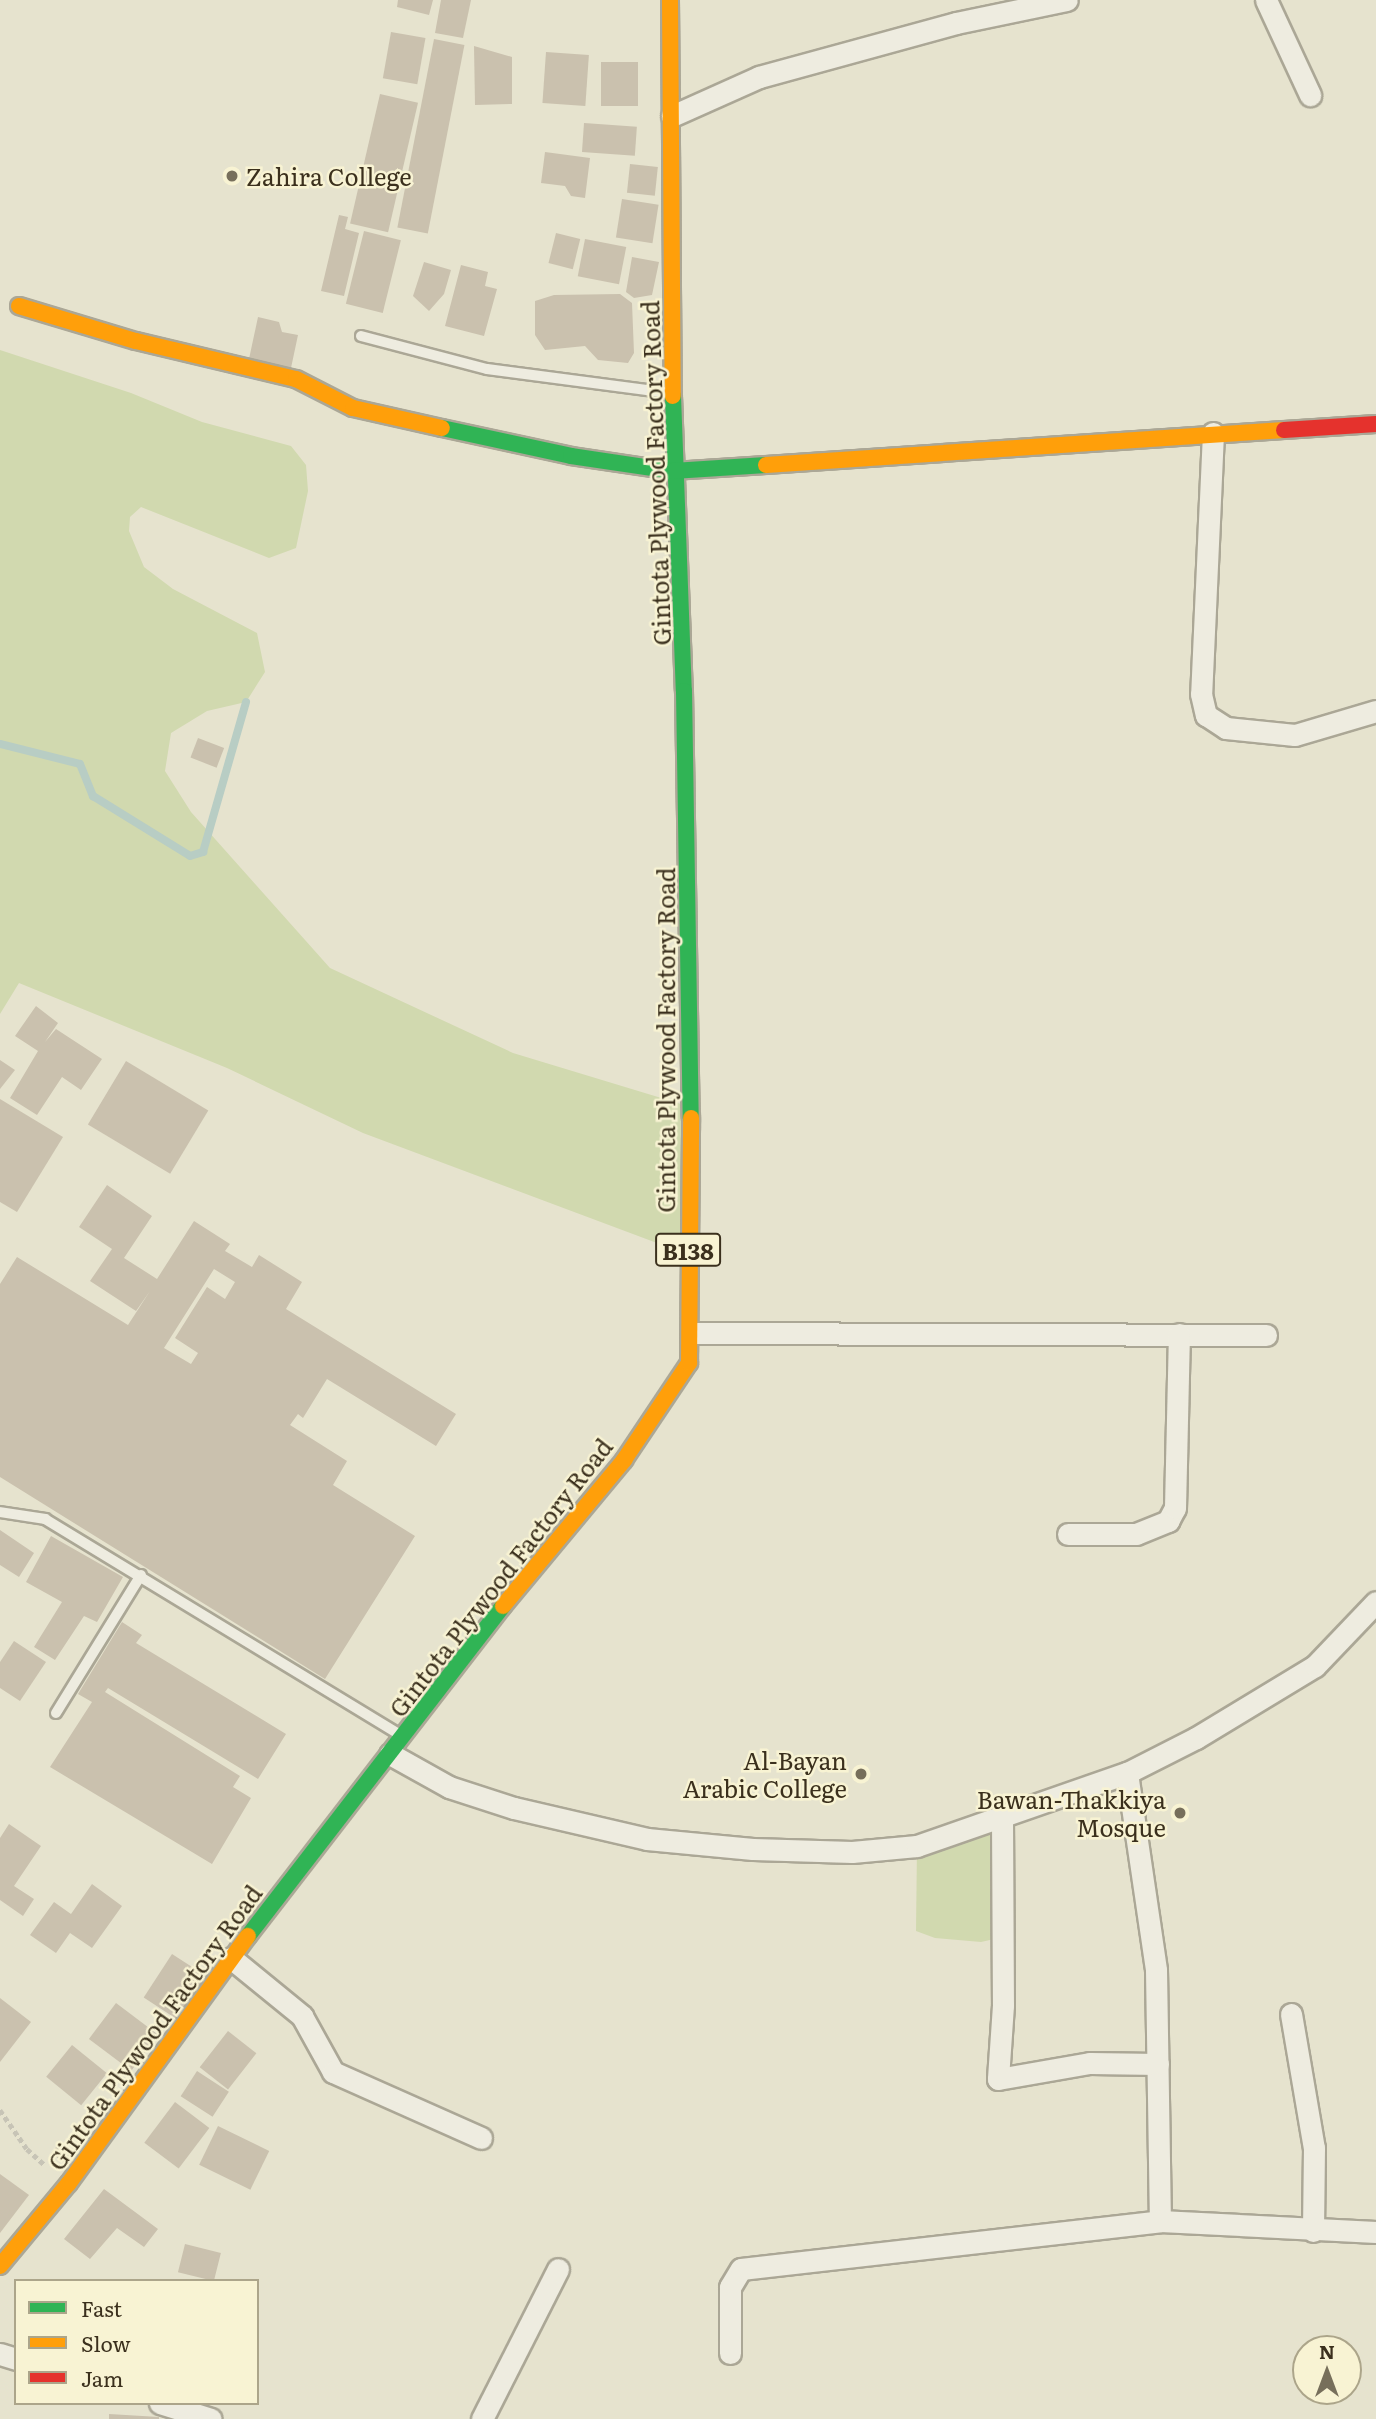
<!DOCTYPE html>
<style>
body{margin:0}
#map{position:relative;width:1376px;height:2419px;overflow:hidden;background:#e6e3ce;font-family:Literata,serif}
div>[style]{position:absolute}
.green>*{inset:0;background:#d1d9af}
.stream>*{height:8px;margin:-4px;padding:0 4px;transform-origin:4px;border-radius:4px;background:#b8cdc4}
.building>*{inset:0;background:#cac1ae;transform-origin:0 0}
.path>*{height:4.5px;margin-top:-2.25px;transform-origin:0;background:repeating-linear-gradient(90deg,#c7c4b6 0 5px,transparent 0 8.5px)}
.roads{filter:drop-shadow(2px 0 #aba796) drop-shadow(-2px 0 #aba796) drop-shadow(0 2px #aba796) drop-shadow(0 -2px #aba796)}
.lane>*{height:10px;margin:-5px;padding:0 5px;transform-origin:5px;border-radius:5px;background:#eeece0}
.street>*{height:21px;margin:-10.5px;padding:0 10.5px;transform-origin:10.5px;border-radius:10.5px;background:#eeece0}
.fast>*{height:16px;margin:-8px;padding:0 8px;transform-origin:8px;border-radius:8px;background:#30b455}
.slow>*{height:16px;margin:-8px;padding:0 8px;transform-origin:8px;border-radius:8px;background:#ff9f0a}
.jam>*{height:16px;margin:-8px;padding:0 8px;transform-origin:8px;border-radius:8px;background:#e5322d}
.dots>*{width:19px;height:19px;translate:-50% -50%;box-sizing:border-box;border:4px solid #f8f3d3;border-radius:50%}
span{translate:-50% -50%;white-space:nowrap;text-align:center;line-height:1.15;-webkit-text-stroke:5px #f8f3d3;paint-order:stroke}
.shield-label span{padding:2px 5px;background:#f8f3d3;border:2px solid;border-radius:5px;-webkit-text-stroke-width:0}
.shield-label{font-size:23px;color:#3b301d;font-weight:700}
.poi-label{font-size:24px;color:#3b301d}
.left{translate:0 -50%;text-align:left}
.right{translate:-100% -50%;text-align:right}
.street-label{font-size:24px;color:#3b301d}
.legend{position:absolute;left:14px;top:2279px;width:245px;height:126px;box-sizing:border-box;background:#f8f3d3;border:2px solid #aca58a;margin:0;padding:9px 12px;list-style:none;font-size:21px;color:#3b301d}
.legend li{display:flex;align-items:center;gap:14px;height:35px}
.legend b{width:35px;border:2px solid #aca58a}
.north{position:absolute;left:1292px;top:2335px;width:70px;height:70px;box-sizing:border-box;background:#f8f3d3;border:2px solid #aca58a;border-radius:50%;rotate:0deg;font-size:19px;font-weight:700;line-height:28px;text-align:center;color:#3b301d}
.north::after{content:'';display:block;margin:auto;width:24px;height:32px;background:#776f5b;clip-path:polygon(50% 0,100% 100%,50% 72%,0 100%)}
</style>
<div id="map">
<div class="green">
<div style="clip-path:polygon(0 350px,131px 393px,202px 422px,291px 446px,306px 465px,308px 491px,296px 548px,269px 558px,141px 507px,130px 517px,129px 531px,144px 567px,173px 589px,257px 633px,265px 672px,246px 702px,207px 711px,171px 733px,165px 771px,191px 812px,330px 968px,513px 1053px,691px 1107px,689px 1255px,363px 1133px,227px 1068px,19px 983px,0 1014px)"></div>
<div style="clip-path:polygon(1002px 1818px,1003px 1937px,981px 1942px,935px 1938px,916px 1931px,917px 1846px)"></div>
</div>
<div class="stream">
<div style="left:0;top:744px;width:82px;rotate:14deg"></div>
<div style="left:80px;top:764px;width:35px;rotate:68deg"></div>
<div style="left:93px;top:796px;width:114px;rotate:31.7deg"></div>
<div style="left:190px;top:856px;width:14px;rotate:-17deg"></div>
<div style="left:203px;top:852px;width:156px;rotate:-74deg"></div>
</div>
<div class="building">
<div style="clip-path:polygon(398px 0,433px 0,429px 15px,397px 7px)"></div>
<div style="clip-path:polygon(441px 0,471px 0,463px 38px,435px 33px)"></div>
<div style="left:391px;top:32px;width:35px;height:47px;rotate:10deg"></div>
<div style="left:434px;top:39px;width:31px;height:192px;rotate:11deg"></div>
<div style="clip-path:polygon(474px 46px,512px 57px,512px 104px,475px 105px)"></div>
<div style="left:546px;top:52px;width:43px;height:51px;rotate:4deg"></div>
<div style="left:601px;top:62px;width:37px;height:44px"></div>
<div style="left:380px;top:94px;width:39px;height:133px;rotate:13deg"></div>
<div style="left:584px;top:123px;width:53px;height:29px;rotate:4deg"></div>
<div style="clip-path:polygon(545px 152px,590px 158px,585px 198px,571px 196px,565px 186px,541px 183px)"></div>
<div style="left:630px;top:164px;width:28px;height:29px;rotate:6deg"></div>
<div style="left:622px;top:199px;width:37px;height:39px;rotate:9deg"></div>
<div style="clip-path:polygon(339px 215px,348px 217px,345px 229px,359px 233px,344px 296px,321px 291px)"></div>
<div style="left:364px;top:231px;width:38px;height:75px;rotate:14deg"></div>
<div style="left:556px;top:233px;width:25px;height:31px;rotate:14deg"></div>
<div style="left:585px;top:239px;width:42px;height:38px;rotate:11deg"></div>
<div style="clip-path:polygon(632px 257px,659px 262px,652px 295px,634px 298px,626px 292px)"></div>
<div style="clip-path:polygon(424px 262px,451px 270px,444px 294px,429px 311px,413px 296px)"></div>
<div style="clip-path:polygon(461px 265px,488px 272px,485px 286px,497px 289px,484px 336px,445px 326px)"></div>
<div style="clip-path:polygon(620px 294px,632px 303px,634px 353px,628px 363px,598px 360px,585px 346px,545px 350px,535px 335px,535px 301px,554px 295px)"></div>
<div style="clip-path:polygon(258px 317px,279px 322px,282px 332px,298px 335px,291px 368px,249px 359px)"></div>
<div style="left:198px;top:738px;width:28px;height:21px;rotate:21deg"></div>
<div style="clip-path:polygon(36px 1006px,58px 1023px,45px 1042px,56px 1029px,102px 1059px,81px 1090px,62px 1077px,37px 1115px,10px 1098px,38px 1051px,15px 1036px)"></div>
<div style="clip-path:polygon(0 1060px,15px 1070px,0 1089px)"></div>
<div style="left:126px;top:1061px;width:96px;height:74px;rotate:31deg"></div>
<div style="clip-path:polygon(0 1099px,63px 1137px,17px 1212px,0 1202px)"></div>
<div style="clip-path:polygon(evenodd,107px 1185px,152px 1216px,124px 1258px,157px 1279px,194px 1221px,230px 1244px,225px 1251px,252px 1267px,259px 1255px,302px 1282px,286px 1309px,456px 1414px,436px 1446px,327px 1379px,303px 1418px,298px 1414px,290px 1425px,347px 1461px,333px 1485px,415px 1536px,325px 1679px,0 1477px,0 1284px,17px 1257px,128px 1325px,150px 1291px,136px 1311px,90px 1281px,112px 1249px,79px 1227px,107px 1185px,214px 1269px,235px 1282px,225px 1299px,207px 1287px,175px 1338px,198px 1353px,191px 1364px,164px 1348px,214px 1269px)"></div>
<div style="clip-path:polygon(0 1530px,34px 1553px,19px 1577px,0 1565px)"></div>
<div style="clip-path:polygon(51px 1536px,123px 1577px,97px 1622px,84px 1616px,55px 1660px,34px 1647px,62px 1602px,26px 1582px)"></div>
<div style="clip-path:polygon(122px 1622px,142px 1635px,136px 1643px,286px 1734px,258px 1779px,108px 1688px,105px 1692px,240px 1776px,233px 1787px,251px 1798px,212px 1864px,50px 1767px,92px 1702px,78px 1694px)"></div>
<div style="clip-path:polygon(14px 1641px,46px 1662px,20px 1701px,0 1688px,0 1662px)"></div>
<div style="clip-path:polygon(9px 1824px,41px 1846px,14px 1886px,34px 1899px,23px 1916px,0 1900px,0 1838px)"></div>
<div style="clip-path:polygon(92px 1884px,122px 1906px,92px 1948px,70px 1933px,56px 1953px,30px 1935px,54px 1902px,71px 1914px)"></div>
<div style="left:172px;top:1954px;width:42px;height:52px;rotate:33deg"></div>
<div style="clip-path:polygon(0 1998px,31px 2022px,0 2062px)"></div>
<div style="left:116px;top:2003px;width:53px;height:45px;rotate:37deg"></div>
<div style="left:228px;top:2031px;width:36px;height:46px;rotate:38deg"></div>
<div style="left:72px;top:2045px;width:45px;height:41px;rotate:39deg"></div>
<div style="left:197px;top:2071px;width:38px;height:30px;rotate:33deg"></div>
<div style="left:175px;top:2102px;width:43px;height:51px;rotate:37deg"></div>
<div style="left:218px;top:2126px;width:57px;height:43px;rotate:26deg"></div>
<div style="left:60px;top:2142px;width:16px;height:14px;rotate:38deg"></div>
<div style="clip-path:polygon(0 2174px,29px 2195px,0 2233px)"></div>
<div style="clip-path:polygon(104px 2189px,158px 2229px,144px 2247px,117px 2228px,90px 2259px,64px 2239px)"></div>
<div style="left:185px;top:2244px;width:37px;height:29px;rotate:14deg"></div>
<div style="clip-path:polygon(109px 2414px,159px 2417px,159px 2419px,109px 2419px)"></div>
</div>
<div class="path">
<div style="left:0;top:2110px;width:47px;rotate:55.3deg"></div>
<div style="left:27px;top:2149px;width:25px;rotate:42deg"></div>
</div>
<div class="roads">
<div class="lane">
<div style="left:361px;top:336px;width:130px;rotate:14.7deg"></div>
<div style="left:487px;top:369px;width:184px;rotate:7.5deg"></div>
<div style="left:0;top:1512px;width:46px;rotate:8.8deg"></div>
<div style="left:45px;top:1519px;width:413px;rotate:31.3deg"></div>
<div style="left:56px;top:1713px;width:162px;rotate:-58.4deg"></div>
</div>
<div class="street">
<div style="left:1266px;top:0;width:105px;rotate:65.1deg"></div>
<div style="left:672px;top:116px;width:95px;rotate:-24.1deg"></div>
<div style="left:759px;top:77px;width:204px;rotate:-15.3deg"></div>
<div style="left:956px;top:23px;width:113px;rotate:-11.7deg"></div>
<div style="left:1213px;top:433px;width:261px;rotate:92.6deg"></div>
<div style="left:1201px;top:694px;width:22px;rotate:77deg"></div>
<div style="left:1206px;top:715px;width:24px;rotate:33deg"></div>
<div style="left:1226px;top:728px;width:69px;rotate:5.8deg"></div>
<div style="left:1295px;top:735px;width:84px;rotate:-16.5deg"></div>
<div style="left:692px;top:1333px;width:574px;rotate:0.2deg"></div>
<div style="left:1068px;top:1534px;width:68px"></div>
<div style="left:1136px;top:1534px;width:35px;rotate:-22deg"></div>
<div style="left:1168px;top:1521px;width:15px;rotate:-62deg"></div>
<div style="left:1175px;top:1508px;width:174px;rotate:-88.7deg"></div>
<div style="left:390px;top:1754px;width:68px;rotate:29.2deg"></div>
<div style="left:449px;top:1787px;width:68px;rotate:17.9deg"></div>
<div style="left:514px;top:1808px;width:137px;rotate:13.1deg"></div>
<div style="left:647px;top:1839px;width:106px;rotate:5.4deg"></div>
<div style="left:753px;top:1849px;width:99px;rotate:1.7deg"></div>
<div style="left:852px;top:1852px;width:65px;rotate:-5.3deg"></div>
<div style="left:917px;top:1846px;width:222px;rotate:-19.2deg"></div>
<div style="left:1127px;top:1773px;width:77px;rotate:-26.9deg"></div>
<div style="left:1196px;top:1738px;width:139px;rotate:-31.2deg"></div>
<div style="left:1315px;top:1666px;width:88px;rotate:-46.4deg"></div>
<div style="left:1127px;top:1773px;width:199px;rotate:81.6deg"></div>
<div style="left:1156px;top:1970px;width:251px;rotate:89.1deg"></div>
<div style="left:1002px;top:1818px;width:187px;rotate:89.7deg"></div>
<div style="left:1003px;top:2005px;width:74px;rotate:93.9deg"></div>
<div style="left:998px;top:2079px;width:93px;rotate:-9.9deg"></div>
<div style="left:1090px;top:2063px;width:68px;rotate:0.8deg"></div>
<div style="left:231px;top:1958px;width:92px;rotate:39.2deg"></div>
<div style="left:302px;top:2016px;width:64px;rotate:61deg"></div>
<div style="left:333px;top:2072px;width:162px;rotate:24deg"></div>
<div style="left:1291px;top:2014px;width:136px;rotate:80.3deg"></div>
<div style="left:1314px;top:2148px;width:83px;rotate:90.7deg"></div>
<div style="left:730px;top:2353px;width:66px;rotate:-90deg"></div>
<div style="left:730px;top:2287px;width:21px;rotate:-59deg"></div>
<div style="left:741px;top:2269px;width:422px;rotate:-6.5deg"></div>
<div style="left:1160px;top:2221px;width:216px;rotate:2.9deg"></div>
<div style="left:0;top:2354px;width:17px;rotate:17deg"></div>
<div style="left:160px;top:2403px;width:53px;rotate:17.4deg"></div>
<div style="left:482px;top:2419px;width:168px;rotate:-63.1deg"></div>
</div>
<div class="fast">
<div style="left:673px;top:396px;width:295px;rotate:87.9deg"></div>
<div style="left:684px;top:691px;width:427px;rotate:89.1deg"></div>
<div style="left:442px;top:428px;width:132px;rotate:12.2deg"></div>
<div style="left:571px;top:456px;width:103px;rotate:8.4deg"></div>
<div style="left:673px;top:471px;width:93px;rotate:-3.7deg"></div>
<div style="left:248px;top:1936px;width:417px;rotate:-52.3deg"></div>
</div>
<div class="slow">
<div style="left:670px;top:0;width:396px;rotate:89.6deg"></div>
<div style="left:19px;top:306px;width:122px;rotate:16.7deg"></div>
<div style="left:136px;top:341px;width:164px;rotate:13.4deg"></div>
<div style="left:296px;top:379px;width:64px;rotate:27deg"></div>
<div style="left:353px;top:408px;width:91px;rotate:12.7deg"></div>
<div style="left:766px;top:465px;width:519px;rotate:-3.87deg"></div>
<div style="left:503px;top:1606px;width:190px;rotate:-50.3deg"></div>
<div style="left:624px;top:1460px;width:117px;rotate:-56.2deg"></div>
<div style="left:689px;top:1363px;width:245px;rotate:-89.5deg"></div>
<div style="left:0;top:2266px;width:108px;rotate:-50.3deg"></div>
<div style="left:69px;top:2183px;width:305px;rotate:-54.1deg"></div>
</div>
<div class="jam">
<div style="left:1284px;top:430px;width:92px;rotate:-3.7deg"></div>
</div>
</div>
<div class="dots">
<div style="left:232px;top:176px;background:#776f5b"></div>
<div style="left:861px;top:1774px;background:#776f5b"></div>
<div style="left:1180px;top:1813px;background:#776f5b"></div>
</div>
<div class="shield-label">
<span style="left:688px;top:1250px">B138</span>
</div>
<div class="poi-label">
<span class="left" style="left:246px;top:176px">Zahira College</span>
<span class="right" style="left:847px;top:1774px">Al-Bayan<br>Arabic College</span>
<span class="right" style="left:1166px;top:1813px">Bawan-Thakkiya<br>Mosque</span>
</div>
<div class="street-label">
<span style="left:655px;top:473px;rotate:-92deg">Gintota Plywood Factory Road</span>
<span style="left:665px;top:1040px;rotate:-90deg">Gintota Plywood Factory Road</span>
<span style="left:500px;top:1577px;rotate:-52deg">Gintota Plywood Factory Road</span>
<span style="left:154px;top:2027px;rotate:-54deg">Gintota Plywood Factory Road</span>
</div>
<ul class="legend">
<li><b style="height:9px;background:#30b455"></b>Fast</li>
<li><b style="height:9px;background:#ff9f0a"></b>Slow</li>
<li><b style="height:9px;background:#e5322d"></b>Jam</li>
</ul>
<div class="north">N</div>
</div>
